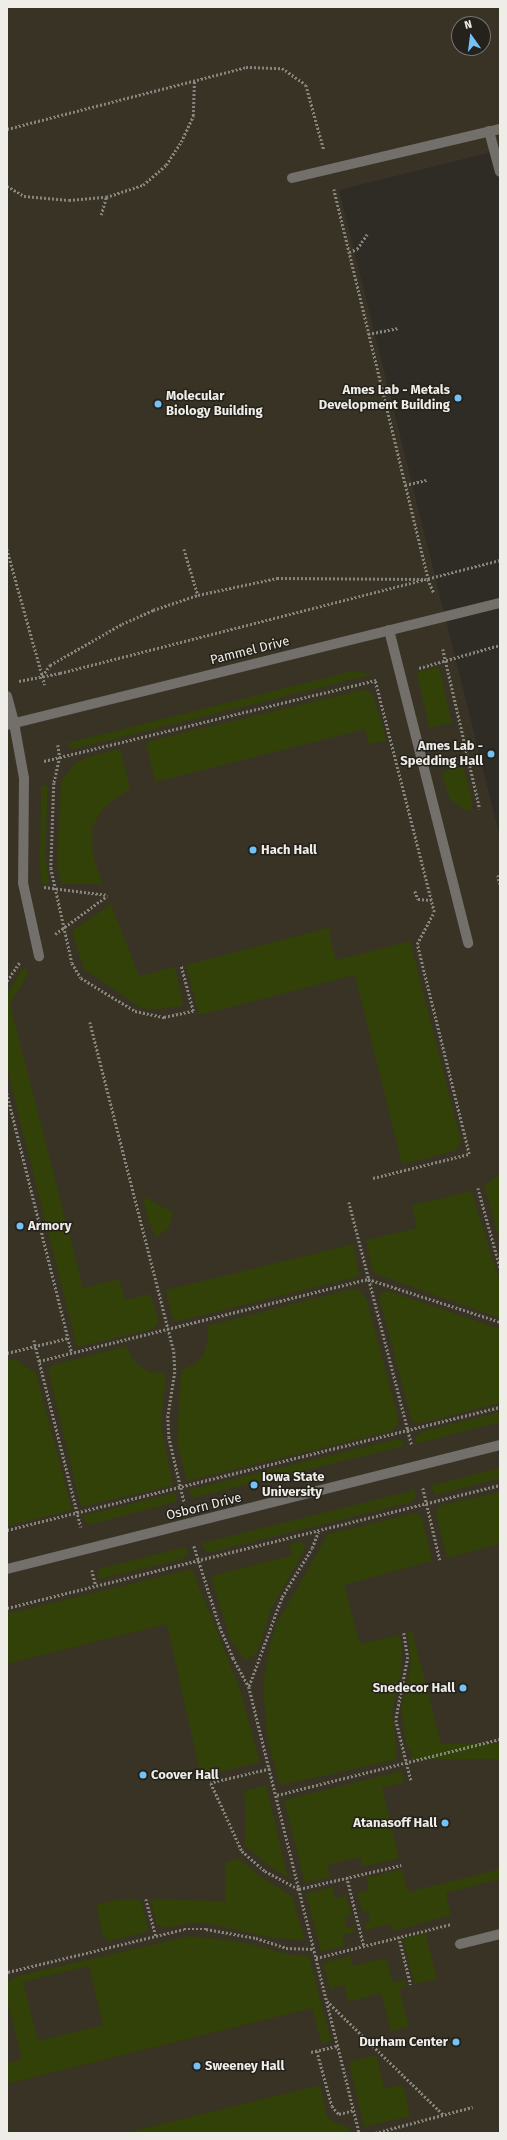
<!DOCTYPE html>
<style>
body{margin:0}
#map{position:relative;width:507px;height:2140px;overflow:hidden;background:#2e2c24;font-family:"Fira Sans",sans-serif}
div>[style]{position:absolute}
.built>*{inset:0;background:#383325}
.green>*{inset:0;background:#324108;transform-origin:0 0}
.path>*{height:2.5px;margin-top:-1.25px;transform-origin:0;background:repeating-linear-gradient(90deg,#87857f 0 2px,transparent 0 4px)}
.service>*{height:10px;margin:-5px;padding:0 5px;transform-origin:5px;border-radius:5px;background:#73706c}
.minor>*{height:10px;margin:-5px;padding:0 5px;transform-origin:5px;border-radius:5px;background:#73706c}
.tertiary>*{height:10px;margin:-5px;padding:0 5px;transform-origin:5px;border-radius:5px;background:#73706c}
.dots>*{width:11px;height:11px;translate:-50% -50%;box-sizing:border-box;border:2px solid #25221b;border-radius:50%}
span{translate:-50% -50%;white-space:nowrap;text-align:center;line-height:1.15;-webkit-text-stroke:3px #25221b;paint-order:stroke}
.poi-label{font-size:13px;color:#efede8;font-weight:700}
.right{translate:-100% -50%;text-align:right}
.left{translate:0 -50%;text-align:left}
.street-label{font-size:13px;color:#efede8}
.frame{position:absolute;inset:0;border:8px solid #efede8;pointer-events:none}
.north{position:absolute;left:451px;top:16px;width:40px;height:40px;box-sizing:border-box;background:#25221b;border:1px solid #76736d;border-radius:50%;rotate:346deg;font-size:11px;font-weight:700;line-height:16px;text-align:center;color:#efede8}
.north::after{content:'';display:block;margin:auto;width:14px;height:18px;background:#73c1f5;clip-path:polygon(50% 0,100% 100%,50% 72%,0 100%)}
</style>
<div id="map">
<div class="built">
<div style="clip-path:polygon(evenodd,7px 7px,500px 7px,500px 150px,339px 190px,500px 837px,500px 2133px,7px 2133px,7px 7px,459px 24px,483px 24px,483px 48px,459px 48px,459px 24px)"></div>
</div>
<div class="green">
<div style="left:439px;top:667px;width:57px;height:23px;rotate:77deg"></div>
<div style="clip-path:polygon(353px 671px,374px 674px,78px 748px,73px 749px,67px 743px)"></div>
<div style="clip-path:polygon(361px 690px,369px 691px,373px 696px,387px 740px,369px 744px,365px 729px,155px 782px,146px 742px)"></div>
<div style="clip-path:polygon(120px 749px,130px 788px,102px 809px,92px 829px,93px 856px,103px 884px,61px 884px,57px 865px,61px 781px,75px 763px,88px 757px)"></div>
<div style="clip-path:polygon(463px 767px,472px 799px,472px 811px,465px 810px,450px 799px,441px 772px)"></div>
<div style="clip-path:polygon(41px 785px,48px 786px,45px 854px,49px 884px,42px 883px,40px 869px)"></div>
<div style="clip-path:polygon(111px 904px,139px 976px,175px 967px,183px 1003px,181px 1006px,154px 1010px,141px 1008px,84px 969px,72px 931px)"></div>
<div style="clip-path:polygon(331px 927px,329px 934px,336px 960px,410px 941px,461px 1141px,455px 1151px,402px 1164px,355px 975px,199px 1015px,186px 965px)"></div>
<div style="clip-path:polygon(26px 967px,28px 974px,10px 1004px,83px 1288px,119px 1279px,125px 1300px,150px 1294px,159px 1321px,153px 1329px,77px 1347px,7px 1069px,7px 994px,20px 972px)"></div>
<div style="clip-path:polygon(500px 1175px,500px 1241px,484px 1185px)"></div>
<div style="clip-path:polygon(471px 1191px,500px 1282px,500px 1318px,378px 1275px,372px 1270px,366px 1240px,417px 1228px,412px 1207px,416px 1204px)"></div>
<div style="clip-path:polygon(142px 1196px,173px 1212px,169px 1228px,156px 1237px,148px 1219px)"></div>
<div style="clip-path:polygon(353px 1244px,360px 1276px,183px 1320px,177px 1321px,172px 1317px,166px 1290px)"></div>
<div style="clip-path:polygon(352px 1289px,359px 1290px,367px 1301px,399px 1421px,396px 1426px,391px 1431px,187px 1481px,177px 1442px,181px 1370px,197px 1363px,204px 1354px,208px 1340px,207px 1326px)"></div>
<div style="clip-path:polygon(388px 1291px,500px 1329px,500px 1403px,421px 1423px,412px 1422px,380px 1301px,380px 1294px)"></div>
<div style="clip-path:polygon(127px 1346px,131px 1357px,139px 1366px,150px 1372px,166px 1373px,161px 1426px,173px 1485px,81px 1507px,48px 1369px,53px 1365px)"></div>
<div style="clip-path:polygon(15px 1359px,36px 1373px,72px 1510px,7px 1526px,7px 1361px)"></div>
<div style="clip-path:polygon(500px 1412px,500px 1422px,416px 1444px,415px 1438px,421px 1432px)"></div>
<div style="clip-path:polygon(397px 1439px,403px 1441px,404px 1446px,192px 1498px,188px 1490px)"></div>
<div style="clip-path:polygon(500px 1468px,500px 1478px,436px 1495px,429px 1486px)"></div>
<div style="clip-path:polygon(415px 1490px,415px 1498px,411px 1502px,207px 1553px,203px 1547px,203px 1543px)"></div>
<div style="clip-path:polygon(500px 1492px,500px 1544px,447px 1558px,436px 1515px,437px 1509px,442px 1505px)"></div>
<div style="clip-path:polygon(176px 1493px,176px 1502px,88px 1525px,82px 1516px)"></div>
<div style="clip-path:polygon(416px 1513px,422px 1517px,432px 1561px,344px 1585px,360px 1644px,399px 1635px,402px 1644px,402px 1670px,392px 1711px,397px 1757px,393px 1760px,282px 1785px,279px 1782px,267px 1737px,263px 1684px,270px 1644px,277px 1623px,328px 1534px)"></div>
<div style="clip-path:polygon(300px 1541px,305px 1545px,304px 1551px,271px 1609px,257px 1653px,248px 1659px,244px 1659px,230px 1639px,211px 1576px,292px 1555px,289px 1544px)"></div>
<div style="clip-path:polygon(185px 1547px,188px 1552px,183px 1559px,99px 1579px,98px 1569px)"></div>
<div style="clip-path:polygon(192px 1569px,240px 1689px,260px 1762px,201px 1777px,167px 1624px,7px 1664px,7px 1614px)"></div>
<div style="clip-path:polygon(412px 1631px,442px 1747px,414px 1754px,407px 1747px,401px 1709px,411px 1665px,408px 1632px)"></div>
<div style="left:500px;top:1744px;width:15px;height:88px;rotate:90deg"></div>
<div style="clip-path:polygon(402px 1771px,404px 1782px,382px 1788px,399px 1858px,363px 1867px,360px 1857px,327px 1865px,330px 1877px,305px 1883px,284px 1800px)"></div>
<div style="clip-path:polygon(266px 1785px,288px 1877px,272px 1868px,244px 1845px,246px 1821px,244px 1791px)"></div>
<div style="clip-path:polygon(239px 1859px,264px 1879px,292px 1896px,305px 1940px,273px 1938px,210px 1924px,193px 1923px,165px 1928px,157px 1924px,150px 1899px,225px 1901px,225px 1862px)"></div>
<div style="clip-path:polygon(402px 1869px,408px 1892px,500px 1869px,500px 1879px,446px 1893px,451px 1915px,393px 1931px,391px 1924px,366px 1930px,364px 1923px,370px 1922px,368px 1911px,362px 1912px,357px 1893px,369px 1890px,366px 1878px)"></div>
<div style="clip-path:polygon(332px 1887px,335px 1898px,346px 1896px,352px 1915px,345px 1917px,347px 1928px,353px 1926px,355px 1932px,342px 1935px,345px 1946px,321px 1952px,306px 1894px)"></div>
<div style="clip-path:polygon(119px 1899px,141px 1900px,148px 1929px,146px 1932px,109px 1941px,103px 1935px,96px 1905px)"></div>
<div style="left:425px;top:1933px;width:47px;height:23px;rotate:75deg"></div>
<div style="clip-path:polygon(evenodd,190px 1936px,237px 1941px,292px 1955px,309px 1956px,331px 2041px,322px 2044px,312px 2008px,7px 2084px,7px 2063px,22px 2059px,7px 2000px,7px 1982px,19px 1976px,190px 1936px,89px 1966px,103px 2025px,38px 2041px,23px 1982px,89px 1966px)"></div>
<div style="clip-path:polygon(350px 1956px,353px 1966px,386px 1958px,393px 1983px,406px 1980px,407px 1986px,399px 1988px,409px 2027px,391px 2031px,381px 1993px,348px 2002px,344px 1985px,330px 1989px,323px 1963px)"></div>
<div style="clip-path:polygon(376px 2055px,384px 2088px,403px 2085px,410px 2116px,364px 2127px,349px 2062px)"></div>
<div style="clip-path:polygon(320px 2085px,327px 2116px,335px 2123px,349px 2127px,350px 2133px,124px 2133px)"></div>
</div>
<div class="path">
<div style="left:7px;top:129px;width:247px;rotate:-14.5deg"></div>
<div style="left:246px;top:67px;width:36px;rotate:2deg"></div>
<div style="left:282px;top:68px;width:29px;rotate:35deg"></div>
<div style="left:306px;top:85px;width:67px;rotate:74.5deg"></div>
<div style="left:7px;top:186px;width:20px;rotate:30deg"></div>
<div style="left:24px;top:196px;width:45px;rotate:5.1deg"></div>
<div style="left:69px;top:200px;width:37px;rotate:-5deg"></div>
<div style="left:106px;top:197px;width:39px;rotate:-18deg"></div>
<div style="left:143px;top:185px;width:30px;rotate:-41deg"></div>
<div style="left:166px;top:165px;width:27px;rotate:-57deg"></div>
<div style="left:181px;top:142px;width:29px;rotate:-65deg"></div>
<div style="left:193px;top:116px;width:36px;rotate:-88deg"></div>
<div style="left:334px;top:189px;width:401px;rotate:76.4deg"></div>
<div style="left:428px;top:579px;width:15px;rotate:67deg"></div>
<div style="left:101px;top:215px;width:19px;rotate:-74deg"></div>
<div style="left:349px;top:252px;width:9px;rotate:-21deg"></div>
<div style="left:357px;top:249px;width:18px;rotate:-56deg"></div>
<div style="left:368px;top:334px;width:31px;rotate:-11deg"></div>
<div style="left:405px;top:485px;width:23px;rotate:-13deg"></div>
<div style="left:7px;top:549px;width:141px;rotate:74.4deg"></div>
<div style="left:184px;top:549px;width:48px;rotate:73.1deg"></div>
<div style="left:443px;top:649px;width:164px;rotate:77deg"></div>
<div style="left:419px;top:668px;width:84px;rotate:-15.9deg"></div>
<div style="left:42px;top:676px;width:14px;rotate:-54deg"></div>
<div style="left:50px;top:665px;width:83px;rotate:-29.7deg"></div>
<div style="left:122px;top:624px;width:34px;rotate:-24deg"></div>
<div style="left:153px;top:610px;width:47px;rotate:-18.4deg"></div>
<div style="left:198px;top:595px;width:81px;rotate:-12.1deg"></div>
<div style="left:277px;top:578px;width:146px;rotate:0.4deg"></div>
<div style="left:19px;top:681px;width:42px;rotate:-11deg"></div>
<div style="left:60px;top:673px;width:454px;rotate:-14.4deg"></div>
<div style="left:58px;top:745px;width:12px;rotate:81deg"></div>
<div style="left:60px;top:757px;width:27px;rotate:103deg"></div>
<div style="left:54px;top:783px;width:85px;rotate:92deg"></div>
<div style="left:51px;top:868px;width:97px;rotate:77.5deg"></div>
<div style="left:72px;top:963px;width:17px;rotate:59deg"></div>
<div style="left:81px;top:978px;width:63px;rotate:31.4deg"></div>
<div style="left:135px;top:1011px;width:30px;rotate:12deg"></div>
<div style="left:164px;top:1017px;width:30px;rotate:-12deg"></div>
<div style="left:193px;top:1011px;width:47px;rotate:-104.9deg"></div>
<div style="left:44px;top:761px;width:342px;rotate:-13.7deg"></div>
<div style="left:498px;top:875px;width:9px;rotate:77deg"></div>
<div style="left:44px;top:887px;width:64px;rotate:7.2deg"></div>
<div style="left:415px;top:891px;width:9px;rotate:69deg"></div>
<div style="left:418px;top:899px;width:13px;rotate:4deg"></div>
<div style="left:55px;top:934px;width:64px;rotate:-36.2deg"></div>
<div style="left:7px;top:981px;width:22px;rotate:-56deg"></div>
<div style="left:90px;top:1022px;width:341px;rotate:75.7deg"></div>
<div style="left:174px;top:1352px;width:20px;rotate:87deg"></div>
<div style="left:175px;top:1372px;width:45px;rotate:99deg"></div>
<div style="left:168px;top:1416px;width:21px;rotate:87deg"></div>
<div style="left:169px;top:1437px;width:66px;rotate:76.8deg"></div>
<div style="left:7px;top:1093px;width:268px;rotate:76deg"></div>
<div style="left:373px;top:1178px;width:99px;rotate:-14deg"></div>
<div style="left:469px;top:1154px;width:216px;rotate:-103.9deg"></div>
<div style="left:417px;top:944px;width:36px;rotate:-62deg"></div>
<div style="left:434px;top:912px;width:239px;rotate:-104.3deg"></div>
<div style="left:478px;top:1188px;width:82px;rotate:74.4deg"></div>
<div style="left:349px;top:1202px;width:251px;rotate:75.5deg"></div>
<div style="left:34px;top:1340px;width:193px;rotate:75.9deg"></div>
<div style="left:7px;top:1353px;width:63px;rotate:-13.8deg"></div>
<div style="left:39px;top:1361px;width:339px;rotate:-14deg"></div>
<div style="left:368px;top:1279px;width:139px;rotate:18deg"></div>
<div style="left:423px;top:1488px;width:74px;rotate:76.7deg"></div>
<div style="left:7px;top:1530px;width:508px;rotate:-14.01deg"></div>
<div style="left:194px;top:1546px;width:85px;rotate:72.2deg"></div>
<div style="left:220px;top:1627px;width:34px;rotate:67deg"></div>
<div style="left:233px;top:1658px;width:33px;rotate:61deg"></div>
<div style="left:249px;top:1687px;width:459px;rotate:76.1deg"></div>
<div style="left:92px;top:1570px;width:16px;rotate:76deg"></div>
<div style="left:7px;top:1608px;width:508px;rotate:-14.01deg"></div>
<div style="left:404px;top:1633px;width:24px;rotate:81deg"></div>
<div style="left:408px;top:1657px;width:64px;rotate:100.8deg"></div>
<div style="left:396px;top:1720px;width:62px;rotate:76deg"></div>
<div style="left:249px;top:1686px;width:95px;rotate:-69.7deg"></div>
<div style="left:282px;top:1597px;width:57px;rotate:-58.5deg"></div>
<div style="left:312px;top:1548px;width:17px;rotate:-69deg"></div>
<div style="left:270px;top:1769px;width:61px;rotate:166.7deg"></div>
<div style="left:211px;top:1783px;width:75px;rotate:65.5deg"></div>
<div style="left:242px;top:1851px;width:30px;rotate:41deg"></div>
<div style="left:265px;top:1871px;width:38px;rotate:28deg"></div>
<div style="left:299px;top:1889px;width:105px;rotate:-13.2deg"></div>
<div style="left:277px;top:1795px;width:230px;rotate:-14.1deg"></div>
<div style="left:347px;top:1877px;width:71px;rotate:76.2deg"></div>
<div style="left:146px;top:1899px;width:38px;rotate:75deg"></div>
<div style="left:399px;top:1937px;width:49px;rotate:76deg"></div>
<div style="left:316px;top:1958px;width:139px;rotate:-14.1deg"></div>
<div style="left:8px;top:1972px;width:181px;rotate:-13.7deg"></div>
<div style="left:184px;top:1929px;width:22px"></div>
<div style="left:206px;top:1929px;width:51px;rotate:10.2deg"></div>
<div style="left:256px;top:1938px;width:32px;rotate:18deg"></div>
<div style="left:286px;top:1948px;width:28px;rotate:2deg"></div>
<div style="left:327px;top:2001px;width:163px;rotate:44.3deg"></div>
<div style="left:317px;top:2051px;width:57px;rotate:74.7deg"></div>
<div style="left:332px;top:2106px;width:11px;rotate:49deg"></div>
<div style="left:339px;top:2114px;width:16px;rotate:-15deg"></div>
<div style="left:311px;top:2052px;width:28px;rotate:-13deg"></div>
<div style="left:375px;top:2133px;width:101px;rotate:-14.9deg"></div>
</div>
<div class="service">
<div style="left:489px;top:131px;width:42px;rotate:75deg"></div>
<div style="left:292px;top:178px;width:214px;rotate:-13.3deg"></div>
<div style="left:389px;top:630px;width:323px;rotate:75.8deg"></div>
<div style="left:14px;top:723px;width:56px;rotate:79.7deg"></div>
<div style="left:24px;top:778px;width:105px;rotate:90.5deg"></div>
<div style="left:23px;top:883px;width:75px;rotate:77.6deg"></div>
<div style="left:460px;top:1944px;width:41px;rotate:-14deg"></div>
</div>
<div class="minor">
<div style="left:7px;top:696px;width:28px;rotate:75deg"></div>
<div style="left:7px;top:1569px;width:508px;rotate:-14.12deg"></div>
</div>
<div class="tertiary">
<div style="left:7px;top:725px;width:508px;rotate:-13.9deg"></div>
</div>
<div class="dots">
<div style="left:458px;top:398px;background:#73c1f5"></div>
<div style="left:158px;top:404px;background:#73c1f5"></div>
<div style="left:491px;top:754px;background:#73c1f5"></div>
<div style="left:253px;top:850px;background:#73c1f5"></div>
<div style="left:20px;top:1226px;background:#73c1f5"></div>
<div style="left:254px;top:1485px;background:#73c1f5"></div>
<div style="left:463px;top:1688px;background:#73c1f5"></div>
<div style="left:143px;top:1775px;background:#73c1f5"></div>
<div style="left:445px;top:1823px;background:#73c1f5"></div>
<div style="left:456px;top:2042px;background:#73c1f5"></div>
<div style="left:197px;top:2066px;background:#73c1f5"></div>
</div>
<div class="poi-label">
<span class="right" style="left:450px;top:398px">Ames Lab - Metals<br>Development Building</span>
<span class="left" style="left:166px;top:404px">Molecular<br>Biology Building</span>
<span class="right" style="left:483px;top:754px">Ames Lab -<br>Spedding Hall</span>
<span class="left" style="left:261px;top:850px">Hach Hall</span>
<span class="left" style="left:28px;top:1226px">Armory</span>
<span class="left" style="left:262px;top:1485px">Iowa State<br>University</span>
<span class="right" style="left:455px;top:1688px">Snedecor Hall</span>
<span class="left" style="left:151px;top:1775px">Coover Hall</span>
<span class="right" style="left:437px;top:1823px">Atanasoff Hall</span>
<span class="right" style="left:448px;top:2042px">Durham Center</span>
<span class="left" style="left:205px;top:2066px">Sweeney Hall</span>
</div>
<div class="street-label">
<span style="left:250px;top:651px;rotate:-14deg">Pammel Drive</span>
<span style="left:204px;top:1507px;rotate:-14deg">Osborn Drive</span>
</div>
<div class="frame"></div>
<div class="north">N</div>
</div>
